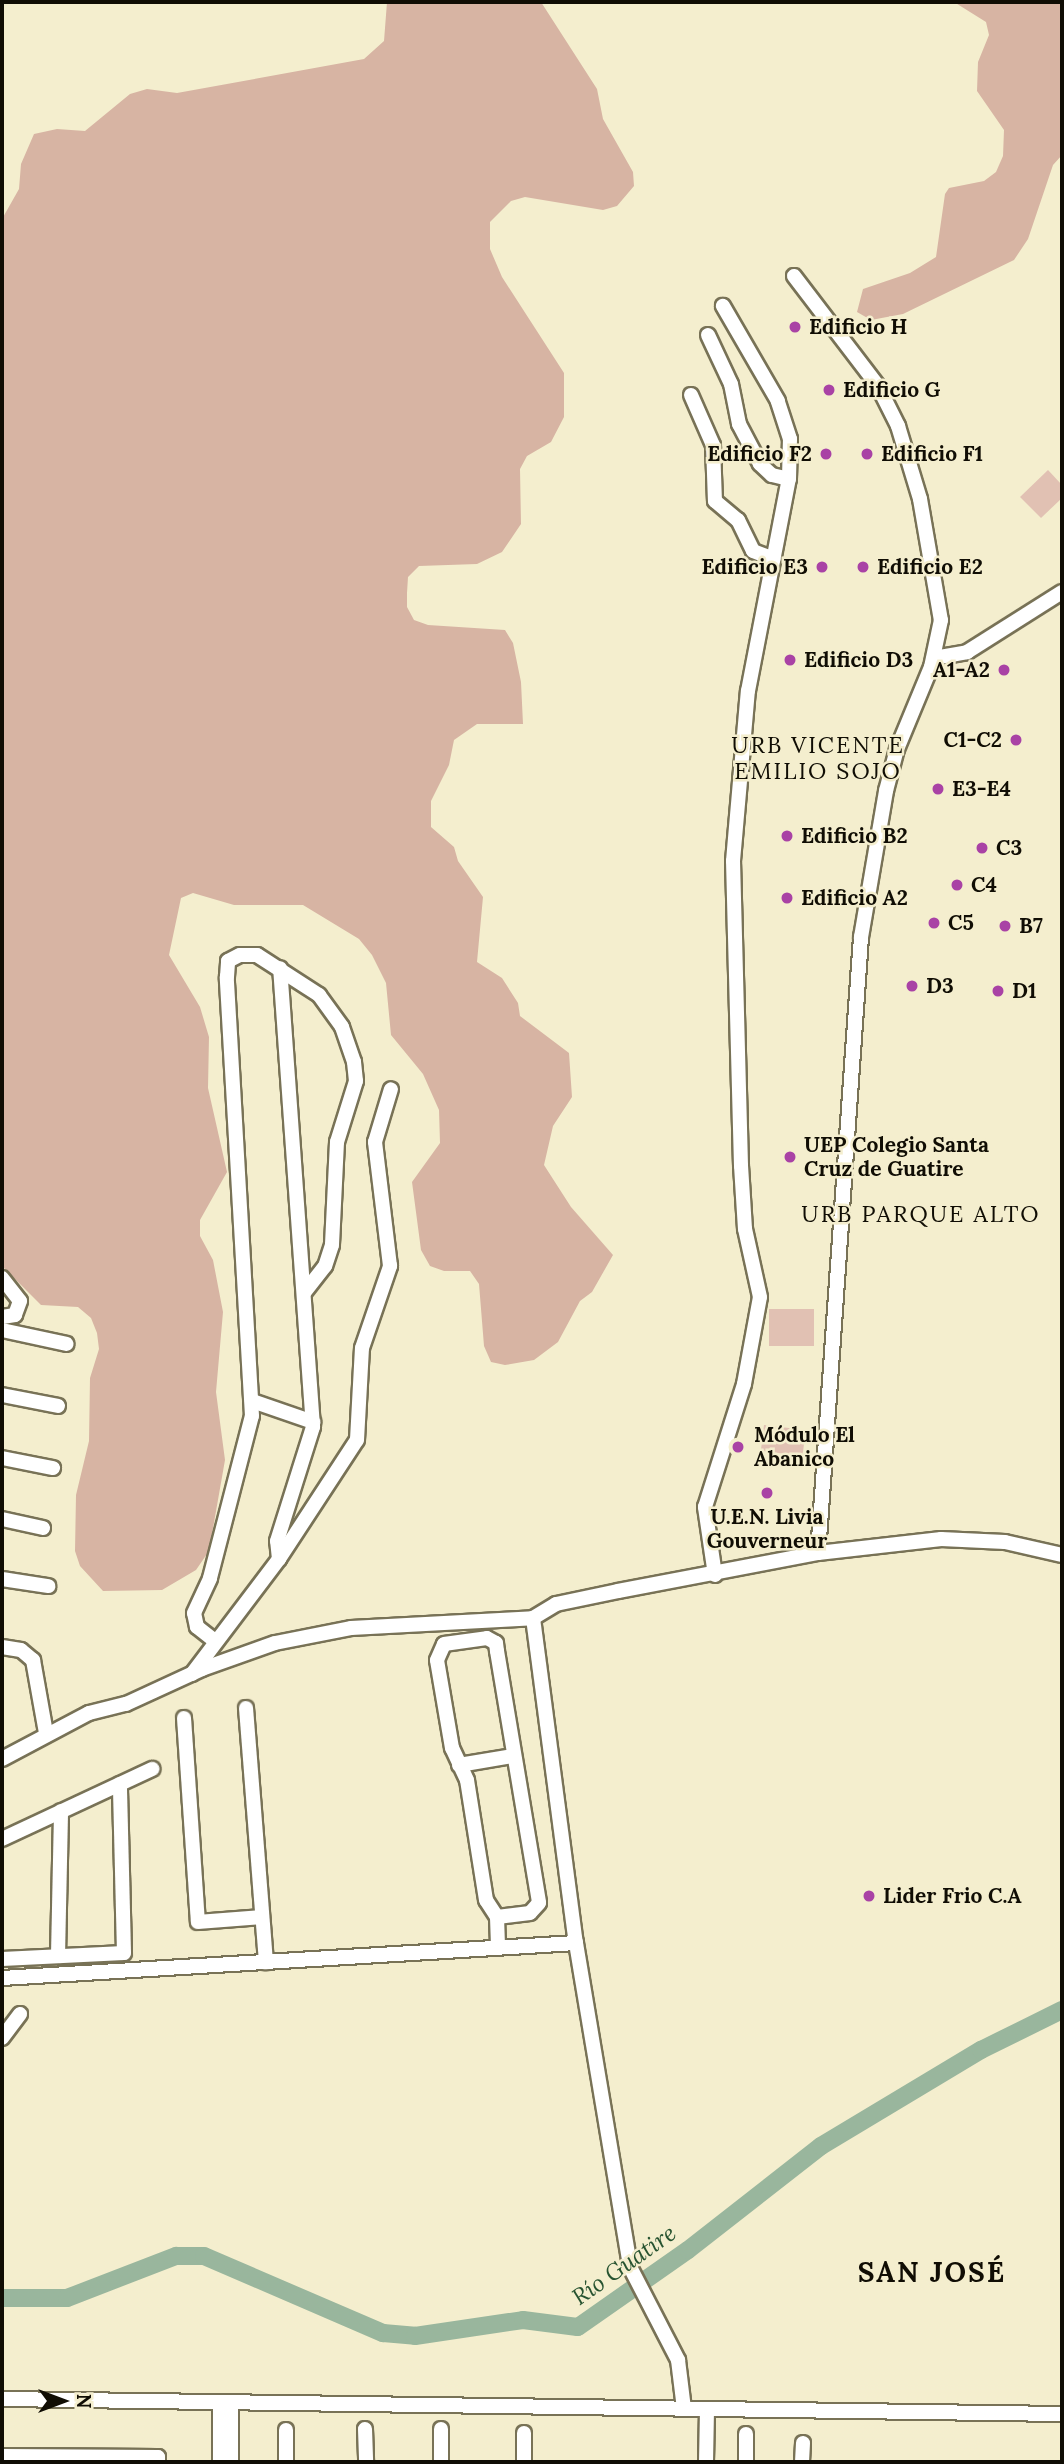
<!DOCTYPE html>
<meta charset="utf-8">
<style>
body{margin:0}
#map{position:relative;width:1064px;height:2464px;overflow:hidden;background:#f4eece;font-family:Lora,serif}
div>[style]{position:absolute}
.green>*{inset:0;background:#e1c1b3;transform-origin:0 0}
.forest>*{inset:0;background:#d7b4a3}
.river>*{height:18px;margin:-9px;padding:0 9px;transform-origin:9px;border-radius:9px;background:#99b69d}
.roads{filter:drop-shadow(2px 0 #787256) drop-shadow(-2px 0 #787256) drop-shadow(0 2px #787256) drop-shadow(0 -2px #787256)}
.minor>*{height:14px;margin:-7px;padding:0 7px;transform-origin:7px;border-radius:7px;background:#fff}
.dots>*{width:19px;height:19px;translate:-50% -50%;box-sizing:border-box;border:4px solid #f4eece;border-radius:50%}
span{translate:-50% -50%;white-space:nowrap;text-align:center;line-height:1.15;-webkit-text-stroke:5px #f4eece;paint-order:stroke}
.poi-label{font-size:21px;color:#100d04;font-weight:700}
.left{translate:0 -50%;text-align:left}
.right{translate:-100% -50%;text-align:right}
.neighbourhood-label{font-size:23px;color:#100d04;letter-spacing:2px}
.water-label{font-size:23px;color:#275330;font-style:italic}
.district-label{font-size:28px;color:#100d04;font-weight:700;letter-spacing:2px}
.frame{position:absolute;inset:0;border:4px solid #100d04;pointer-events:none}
.north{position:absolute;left:28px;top:2366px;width:70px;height:70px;-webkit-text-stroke:5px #f4eece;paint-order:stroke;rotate:90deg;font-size:19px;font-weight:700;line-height:28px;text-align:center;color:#100d04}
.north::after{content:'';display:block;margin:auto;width:24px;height:32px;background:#100d04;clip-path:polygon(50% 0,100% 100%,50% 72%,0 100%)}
</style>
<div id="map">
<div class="green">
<div style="clip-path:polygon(1048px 470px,1062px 485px,1062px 498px,1041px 518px,1020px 497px)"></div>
<div style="left:769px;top:1309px;width:45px;height:37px"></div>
<div style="left:764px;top:1425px;width:42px;height:26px;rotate:7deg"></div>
</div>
<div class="forest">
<div style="clip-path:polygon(387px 2px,541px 2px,597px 89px,603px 119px,633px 172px,634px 186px,617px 206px,603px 210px,525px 197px,511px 201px,490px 222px,490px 249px,502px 277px,564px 373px,564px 417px,551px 442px,527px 456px,520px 469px,521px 524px,502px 552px,477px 564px,419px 566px,408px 577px,407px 593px,407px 607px,414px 620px,428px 625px,505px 630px,513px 643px,521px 682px,523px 724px,477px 724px,454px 740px,449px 765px,431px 801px,431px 827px,454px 847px,458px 861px,483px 897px,477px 962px,502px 978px,518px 1003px,520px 1016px,569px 1053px,572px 1097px,553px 1126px,544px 1165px,571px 1207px,613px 1255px,592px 1292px,580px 1301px,558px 1342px,534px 1360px,505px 1365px,491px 1362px,484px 1346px,479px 1284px,470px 1271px,444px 1271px,430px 1266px,421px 1250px,412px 1182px,440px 1143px,439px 1110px,423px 1074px,391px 1035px,386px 983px,372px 955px,359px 939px,303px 905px,234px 905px,193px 893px,181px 898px,169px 955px,200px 1007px,209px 1037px,208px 1088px,227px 1172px,200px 1220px,200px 1236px,213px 1260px,223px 1312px,216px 1392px,225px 1460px,209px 1551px,196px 1570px,162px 1590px,103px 1591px,80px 1566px,75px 1551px,76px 1495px,89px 1441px,90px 1378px,99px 1349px,97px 1333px,91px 1318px,78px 1307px,41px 1305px,2px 1266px,2px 219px,19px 189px,21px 164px,34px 134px,57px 129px,85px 131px,130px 94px,147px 89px,177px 93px,364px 59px,384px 41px)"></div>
<div style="clip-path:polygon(954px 2px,1062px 2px,1062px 155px,1053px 165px,1028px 239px,1014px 260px,903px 314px,871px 320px,857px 312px,863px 289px,910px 273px,936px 257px,945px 194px,949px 188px,984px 181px,996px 172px,1003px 156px,1004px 130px,977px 91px,978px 62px,989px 35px,986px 22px)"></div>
</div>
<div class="river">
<div style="left:2px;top:2298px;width:65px"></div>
<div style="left:67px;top:2298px;width:117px;rotate:-21.1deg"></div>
<div style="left:176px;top:2256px;width:28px"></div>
<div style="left:204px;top:2256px;width:195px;rotate:23.3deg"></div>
<div style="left:383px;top:2333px;width:32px;rotate:5deg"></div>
<div style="left:415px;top:2336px;width:109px;rotate:-8.4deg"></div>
<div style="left:523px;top:2320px;width:55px;rotate:7.3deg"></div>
<div style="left:578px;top:2327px;width:134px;rotate:-35deg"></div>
<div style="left:688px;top:2250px;width:169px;rotate:-38deg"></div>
<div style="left:821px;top:2146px;width:187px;rotate:-31deg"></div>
<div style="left:981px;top:2050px;width:90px;rotate:-26.3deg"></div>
</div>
<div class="roads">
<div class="minor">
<div style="left:794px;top:276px;width:138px;rotate:52.6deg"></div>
<div style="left:878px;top:386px;width:45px;rotate:63.4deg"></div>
<div style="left:898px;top:426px;width:76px;rotate:73.2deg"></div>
<div style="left:920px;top:499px;width:123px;rotate:80.2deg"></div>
<div style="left:941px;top:620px;width:48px;rotate:102deg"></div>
<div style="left:931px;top:667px;width:89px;rotate:112.5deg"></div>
<div style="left:897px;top:749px;width:43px;rotate:104.7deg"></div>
<div style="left:886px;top:791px;width:148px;rotate:99.7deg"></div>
<div style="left:861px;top:937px;width:617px;rotate:93.99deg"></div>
<div style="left:708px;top:335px;width:54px;rotate:64.9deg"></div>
<div style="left:731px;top:384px;width:41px;rotate:78.7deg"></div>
<div style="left:739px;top:424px;width:45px;rotate:62.3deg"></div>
<div style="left:760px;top:464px;width:16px;rotate:43deg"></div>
<div style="left:772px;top:475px;width:17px;rotate:13deg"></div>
<div style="left:691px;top:395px;width:55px;rotate:66.3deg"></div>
<div style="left:713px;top:445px;width:56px;rotate:88deg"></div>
<div style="left:715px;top:501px;width:30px;rotate:40deg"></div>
<div style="left:738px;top:520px;width:34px;rotate:64deg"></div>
<div style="left:753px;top:551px;width:22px;rotate:21deg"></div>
<div style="left:934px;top:658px;width:34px;rotate:-10deg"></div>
<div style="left:967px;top:652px;width:112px;rotate:-32.3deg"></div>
<div style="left:2px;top:1278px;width:29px;rotate:52deg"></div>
<div style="left:20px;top:1301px;width:15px;rotate:110deg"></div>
<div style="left:15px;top:1315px;width:13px;rotate:171deg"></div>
<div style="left:2px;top:1330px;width:66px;rotate:12.2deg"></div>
<div style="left:2px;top:1395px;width:57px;rotate:11.1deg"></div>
<div style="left:252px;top:1401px;width:65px;rotate:19deg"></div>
<div style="left:2px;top:1458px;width:52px;rotate:11.1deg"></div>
<div style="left:2px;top:1519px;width:42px;rotate:12.4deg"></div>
<div style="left:279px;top:1559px;width:18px;rotate:-96deg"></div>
<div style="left:277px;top:1541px;width:120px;rotate:-72.5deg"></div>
<div style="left:313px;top:1427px;width:460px;rotate:-94.1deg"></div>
<div style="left:715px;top:1575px;width:69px;rotate:-98.4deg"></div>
<div style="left:705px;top:1507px;width:129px;rotate:-72.4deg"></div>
<div style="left:744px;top:1384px;width:88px;rotate:-79.6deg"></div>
<div style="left:760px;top:1297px;width:70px;rotate:-102.4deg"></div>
<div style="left:745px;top:1229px;width:63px;rotate:-93.6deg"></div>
<div style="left:741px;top:1166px;width:305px;rotate:-91.5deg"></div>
<div style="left:733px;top:861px;width:171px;rotate:-85deg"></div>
<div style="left:748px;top:691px;width:216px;rotate:-79.1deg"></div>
<div style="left:789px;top:479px;width:40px;rotate:-88.6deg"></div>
<div style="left:790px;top:439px;width:40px;rotate:-108deg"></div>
<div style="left:778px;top:401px;width:110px;rotate:-120.1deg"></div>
<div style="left:2px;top:1579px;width:47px;rotate:8.7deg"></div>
<div style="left:533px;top:1618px;width:328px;rotate:82.5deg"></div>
<div style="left:576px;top:1943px;width:328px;rotate:80.5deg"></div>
<div style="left:630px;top:2267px;width:105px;rotate:62.7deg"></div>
<div style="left:678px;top:2360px;width:49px;rotate:83deg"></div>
<div style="left:487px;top:1638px;width:10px;rotate:29deg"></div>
<div style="left:496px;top:1643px;width:8px;rotate:83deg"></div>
<div style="left:497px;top:1651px;width:255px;rotate:80.5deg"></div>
<div style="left:539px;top:1903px;width:13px;rotate:132deg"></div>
<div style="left:530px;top:1913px;width:33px;rotate:173deg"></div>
<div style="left:497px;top:1917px;width:20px;rotate:-123deg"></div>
<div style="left:486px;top:1900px;width:121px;rotate:-99deg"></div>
<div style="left:467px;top:1780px;width:35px;rotate:-115deg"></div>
<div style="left:452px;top:1748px;width:89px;rotate:-99.7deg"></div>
<div style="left:437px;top:1660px;width:17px;rotate:-66deg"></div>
<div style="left:444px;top:1644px;width:43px;rotate:-7.9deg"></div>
<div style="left:215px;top:1641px;width:23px;rotate:-142deg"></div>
<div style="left:197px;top:1627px;width:14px;rotate:-102deg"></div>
<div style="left:194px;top:1613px;width:38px;rotate:-65deg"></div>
<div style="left:210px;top:1578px;width:167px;rotate:-75.5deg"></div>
<div style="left:252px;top:1416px;width:440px;rotate:-93.3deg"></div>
<div style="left:227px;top:977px;width:16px;rotate:-86deg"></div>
<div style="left:228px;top:961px;width:13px;rotate:-27deg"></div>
<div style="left:240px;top:955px;width:17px"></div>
<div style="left:257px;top:955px;width:74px;rotate:32.8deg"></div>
<div style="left:319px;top:995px;width:39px;rotate:54deg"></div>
<div style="left:342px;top:1027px;width:37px;rotate:71deg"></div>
<div style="left:354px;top:1062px;width:19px;rotate:84deg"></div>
<div style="left:356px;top:1081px;width:64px;rotate:107.3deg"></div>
<div style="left:337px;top:1142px;width:103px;rotate:92.8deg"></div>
<div style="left:332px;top:1245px;width:22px;rotate:108deg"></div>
<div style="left:325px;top:1266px;width:33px;rotate:128deg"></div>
<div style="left:2px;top:1647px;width:19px;rotate:9deg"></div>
<div style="left:21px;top:1650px;width:16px;rotate:40deg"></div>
<div style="left:33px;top:1660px;width:74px;rotate:79.9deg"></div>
<div style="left:192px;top:1674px;width:144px;rotate:-52.9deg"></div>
<div style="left:279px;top:1559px;width:142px;rotate:-56.8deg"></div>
<div style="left:357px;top:1440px;width:92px;rotate:-86.9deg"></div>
<div style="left:362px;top:1348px;width:87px;rotate:-71.1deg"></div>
<div style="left:390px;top:1266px;width:125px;rotate:-96.9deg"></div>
<div style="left:375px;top:1142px;width:55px;rotate:-73.2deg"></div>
<div style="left:246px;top:1708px;width:255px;rotate:85.5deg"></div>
<div style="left:184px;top:1718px;width:204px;rotate:86.1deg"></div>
<div style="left:198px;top:1922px;width:64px;rotate:-4.5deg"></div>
<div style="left:2px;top:1759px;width:98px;rotate:-27.9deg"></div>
<div style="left:89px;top:1713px;width:38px;rotate:-14deg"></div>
<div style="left:126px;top:1704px;width:84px;rotate:-24.7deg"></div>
<div style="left:202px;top:1669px;width:77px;rotate:-19.6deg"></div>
<div style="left:275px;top:1643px;width:77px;rotate:-11.2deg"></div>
<div style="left:351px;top:1628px;width:182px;rotate:-3.1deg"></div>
<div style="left:533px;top:1618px;width:27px;rotate:-31deg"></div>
<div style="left:556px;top:1604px;width:63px;rotate:-11.8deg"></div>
<div style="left:618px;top:1591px;width:204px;rotate:-10.8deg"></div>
<div style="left:818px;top:1553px;width:124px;rotate:-6.5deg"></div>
<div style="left:941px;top:1539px;width:64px;rotate:2.7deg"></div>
<div style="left:1005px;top:1542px;width:58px;rotate:12.8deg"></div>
<div style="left:459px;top:1765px;width:55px;rotate:-9.5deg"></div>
<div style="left:2px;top:1839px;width:166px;rotate:-25deg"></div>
<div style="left:497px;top:1917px;width:31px;rotate:88deg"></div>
<div style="left:58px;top:1956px;width:145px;rotate:-88.8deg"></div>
<div style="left:2px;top:1959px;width:122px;rotate:-2.8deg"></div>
<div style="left:124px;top:1953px;width:169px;rotate:-91.4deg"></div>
<div style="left:2px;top:1978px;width:575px;rotate:-3.49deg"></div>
<div style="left:2px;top:2038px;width:30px;rotate:-53deg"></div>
<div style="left:2px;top:2399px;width:1060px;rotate:0.81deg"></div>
<div style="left:220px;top:2402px;width:60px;rotate:90deg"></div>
<div style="left:231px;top:2403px;width:59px;rotate:90deg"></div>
<div style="left:365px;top:2429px;width:33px;rotate:88deg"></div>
<div style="left:2px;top:2456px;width:156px;rotate:0.4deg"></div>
<div style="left:158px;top:2457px;width:5px;rotate:90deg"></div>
<div style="left:286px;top:2462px;width:32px;rotate:-90deg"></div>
<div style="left:441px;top:2462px;width:33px;rotate:-90deg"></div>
<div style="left:524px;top:2462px;width:29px;rotate:-90deg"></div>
<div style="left:706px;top:2462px;width:53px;rotate:-88.9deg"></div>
<div style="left:746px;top:2462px;width:28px;rotate:-90deg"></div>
<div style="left:802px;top:2462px;width:19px;rotate:-87deg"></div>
</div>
</div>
<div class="dots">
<div style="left:795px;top:327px;background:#a942a5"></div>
<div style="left:829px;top:390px;background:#a942a5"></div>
<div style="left:826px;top:454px;background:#a942a5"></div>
<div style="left:867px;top:454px;background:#a942a5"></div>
<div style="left:822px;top:567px;background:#a942a5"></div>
<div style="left:863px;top:567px;background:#a942a5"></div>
<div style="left:790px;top:660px;background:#a942a5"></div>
<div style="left:1004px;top:670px;background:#a942a5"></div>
<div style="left:1016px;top:740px;background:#a942a5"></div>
<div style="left:938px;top:789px;background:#a942a5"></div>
<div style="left:787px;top:836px;background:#a942a5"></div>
<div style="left:982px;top:848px;background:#a942a5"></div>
<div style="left:957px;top:885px;background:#a942a5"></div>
<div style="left:787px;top:898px;background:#a942a5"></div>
<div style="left:934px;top:923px;background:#a942a5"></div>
<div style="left:1005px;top:926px;background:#a942a5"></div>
<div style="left:912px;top:986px;background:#a942a5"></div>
<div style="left:998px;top:991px;background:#a942a5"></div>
<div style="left:790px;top:1157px;background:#a942a5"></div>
<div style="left:738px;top:1447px;background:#a942a5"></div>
<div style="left:767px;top:1493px;background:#a942a5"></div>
<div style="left:869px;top:1896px;background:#a942a5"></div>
</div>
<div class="poi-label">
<span class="left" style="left:809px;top:327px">Edificio H</span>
<span class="left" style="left:843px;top:390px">Edificio G</span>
<span class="right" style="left:812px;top:454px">Edificio F2</span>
<span class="left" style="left:881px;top:454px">Edificio F1</span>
<span class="right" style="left:808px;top:567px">Edificio E3</span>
<span class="left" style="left:877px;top:567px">Edificio E2</span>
<span class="left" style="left:804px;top:660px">Edificio D3</span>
<span class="right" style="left:990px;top:670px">A1-A2</span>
<span class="right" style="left:1002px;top:740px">C1-C2</span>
<span class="left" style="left:952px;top:789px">E3-E4</span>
<span class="left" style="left:801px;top:836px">Edificio B2</span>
<span class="left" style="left:996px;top:848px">C3</span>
<span class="left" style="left:971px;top:885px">C4</span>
<span class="left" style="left:801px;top:898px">Edificio A2</span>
<span class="left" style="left:948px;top:923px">C5</span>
<span class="left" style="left:1019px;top:926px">B7</span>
<span class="left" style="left:926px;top:986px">D3</span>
<span class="left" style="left:1012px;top:991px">D1</span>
<span class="left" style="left:804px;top:1157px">UEP Colegio Santa<br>Cruz de Guatire</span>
<span class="left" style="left:754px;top:1447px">Módulo El<br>Abanico</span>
<span style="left:767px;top:1529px">U.E.N. Livia<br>Gouverneur</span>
<span class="left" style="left:883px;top:1896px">Lider Frio C.A</span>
</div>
<div class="neighbourhood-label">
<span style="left:818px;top:758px">URB VICENTE<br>EMILIO SOJO</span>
<span style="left:921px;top:1214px">URB PARQUE ALTO</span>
</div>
<div class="water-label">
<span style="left:624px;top:2265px;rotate:-35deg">Río Guatire</span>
</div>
<div class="district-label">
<span style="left:932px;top:2272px">SAN JOSÉ</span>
</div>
<div class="frame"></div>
<div class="north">N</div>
</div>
